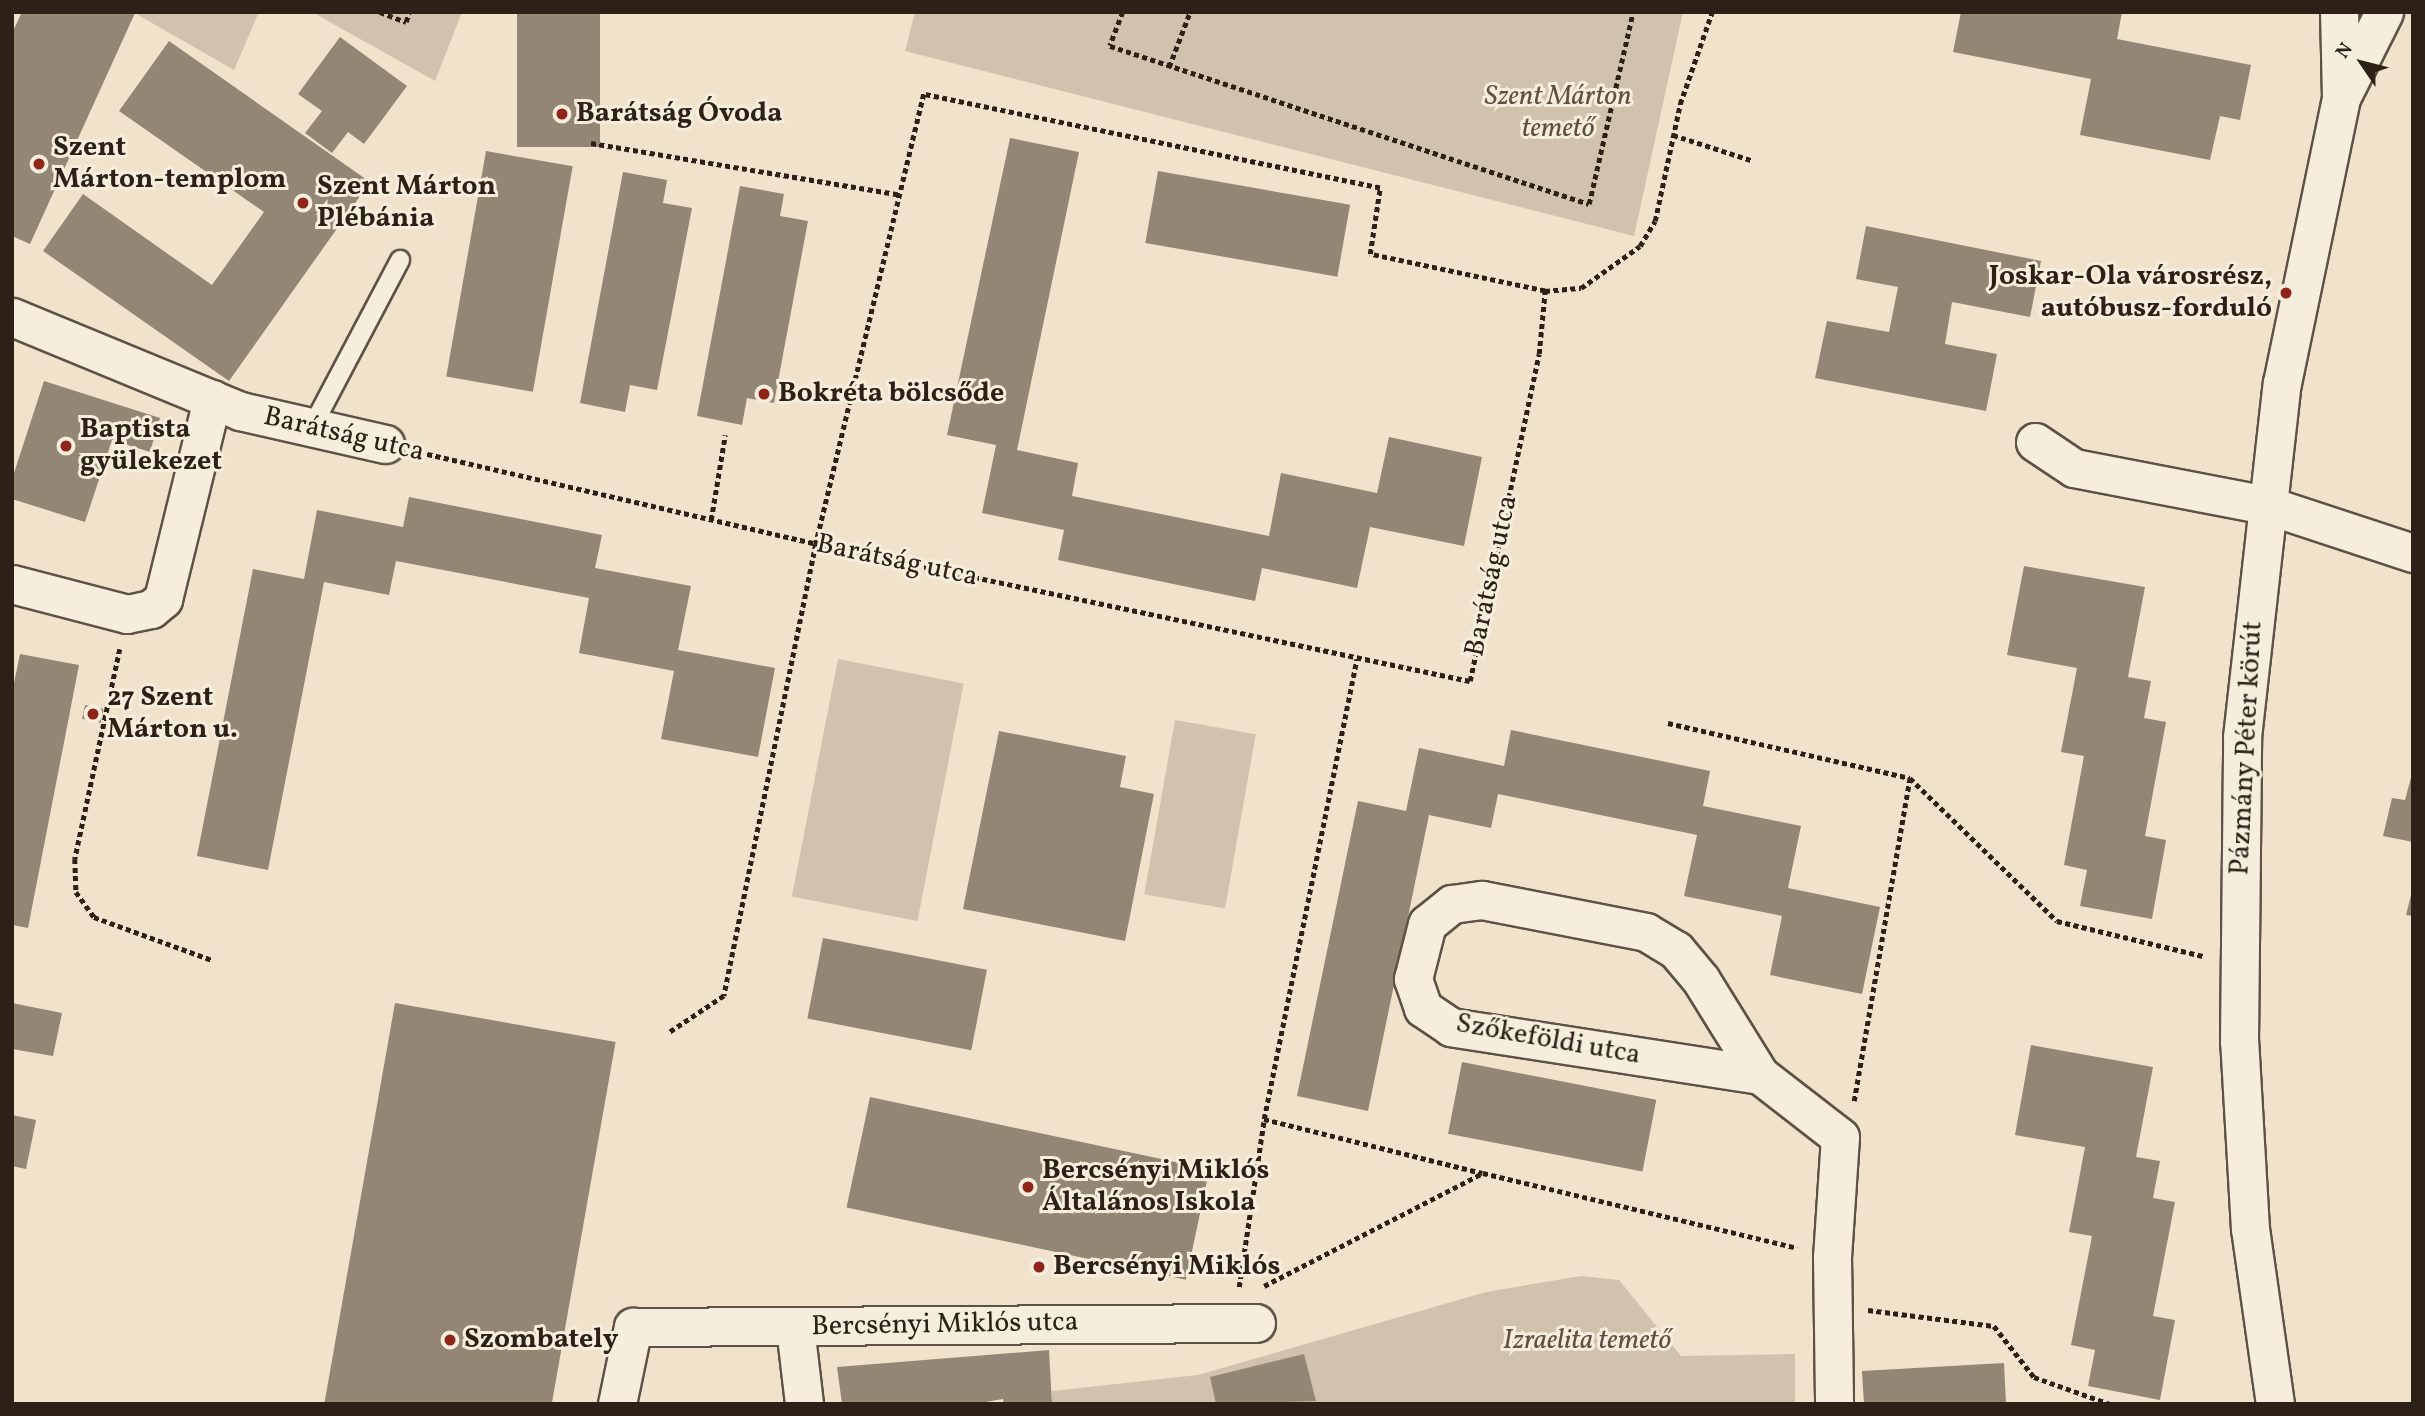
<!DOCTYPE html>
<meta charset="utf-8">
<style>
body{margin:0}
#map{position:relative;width:2425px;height:1416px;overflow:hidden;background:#f1e3cb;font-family:Vollkorn,serif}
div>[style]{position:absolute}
.green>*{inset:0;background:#d0c2ac;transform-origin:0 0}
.building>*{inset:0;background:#938675;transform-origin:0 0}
.path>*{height:4.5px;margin-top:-2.25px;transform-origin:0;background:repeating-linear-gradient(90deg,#2d2117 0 5px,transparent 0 8.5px)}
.roads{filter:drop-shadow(2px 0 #5e5244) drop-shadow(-2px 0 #5e5244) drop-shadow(0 2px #5e5244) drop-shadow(0 -2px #5e5244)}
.lane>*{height:18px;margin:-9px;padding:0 9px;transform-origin:9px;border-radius:9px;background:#f6eddd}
.street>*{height:37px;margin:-18.5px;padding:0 18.5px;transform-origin:18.5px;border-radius:18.5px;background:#f6eddd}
.dots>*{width:19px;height:19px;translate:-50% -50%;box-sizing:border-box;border:4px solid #f6eddd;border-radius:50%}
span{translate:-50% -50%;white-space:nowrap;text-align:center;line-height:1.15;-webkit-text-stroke:6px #f6eddd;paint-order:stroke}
.park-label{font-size:28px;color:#5e5144;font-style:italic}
.poi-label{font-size:28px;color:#2d2117;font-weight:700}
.left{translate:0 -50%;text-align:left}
.right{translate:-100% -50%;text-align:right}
.street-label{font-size:28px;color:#2d2117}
.frame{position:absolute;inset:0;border:14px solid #2d2117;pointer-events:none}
.north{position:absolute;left:2327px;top:28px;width:70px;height:70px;-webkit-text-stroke:5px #f6eddd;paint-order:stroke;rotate:305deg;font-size:19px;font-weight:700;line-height:28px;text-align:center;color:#2d2117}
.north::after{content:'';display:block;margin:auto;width:24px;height:32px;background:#2d2117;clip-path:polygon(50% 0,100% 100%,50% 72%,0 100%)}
</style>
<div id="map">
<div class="green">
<div style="clip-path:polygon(133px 12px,259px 12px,234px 70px)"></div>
<div style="clip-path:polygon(312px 12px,462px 12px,435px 81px)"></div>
<div style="clip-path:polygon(915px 12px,1683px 12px,1634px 236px,905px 51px)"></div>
<div style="left:838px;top:659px;width:128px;height:242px;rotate:11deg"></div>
<div style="left:1175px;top:720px;width:82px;height:177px;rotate:10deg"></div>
<div style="clip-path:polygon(1581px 1276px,1619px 1280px,1681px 1356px,1795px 1354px,1795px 1404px,1052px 1404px,1052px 1391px,1198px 1375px,1486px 1292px)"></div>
</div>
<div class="building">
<div style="clip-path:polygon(22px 12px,135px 13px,30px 244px,12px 236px,12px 33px)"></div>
<div style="left:517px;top:12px;width:83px;height:135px"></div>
<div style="clip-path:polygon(1961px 12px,2122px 12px,2117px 39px,2251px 65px,2240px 120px,2220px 116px,2210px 160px,2080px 135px,2091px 79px,1953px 52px)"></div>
<div style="clip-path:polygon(340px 37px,407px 86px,364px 144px,348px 132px,332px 153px,305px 133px,322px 111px,298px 94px)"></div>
<div style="clip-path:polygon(169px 41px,370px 182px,229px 381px,43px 251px,83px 194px,212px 285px,264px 212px,119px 111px)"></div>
<div style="clip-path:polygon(1010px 138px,1079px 152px,1017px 450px,1078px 463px,1072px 496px,1269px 536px,1281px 473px,1377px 493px,1389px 437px,1482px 457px,1464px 546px,1370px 527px,1357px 588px,1262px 568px,1255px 601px,1058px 560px,1064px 530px,982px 513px,996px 445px,947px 435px)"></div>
<div style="left:486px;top:151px;width:88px;height:229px;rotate:10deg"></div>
<div style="left:1158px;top:171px;width:195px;height:73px;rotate:10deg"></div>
<div style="clip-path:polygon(623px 172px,667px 180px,663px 203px,692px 208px,657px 390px,630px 385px,625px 412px,580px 403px)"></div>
<div style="clip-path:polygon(740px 186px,784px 194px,780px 216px,808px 221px,774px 403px,747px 398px,742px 425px,697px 416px)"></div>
<div style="clip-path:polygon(1866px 226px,2041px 261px,2030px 317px,1952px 302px,1945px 344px,1997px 354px,1986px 411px,1815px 378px,1827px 321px,1889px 332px,1898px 287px,1856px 279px)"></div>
<div style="clip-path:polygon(44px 381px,160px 418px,150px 452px,112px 440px,85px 522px,12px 499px,12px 479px)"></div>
<div style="clip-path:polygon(409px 497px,602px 535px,595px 568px,691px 586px,678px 650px,775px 668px,758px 757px,661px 739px,674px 671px,579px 653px,589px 598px,396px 561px,389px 595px,324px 582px,268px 870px,197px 856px,253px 569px,304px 579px,317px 510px,403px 527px)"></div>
<div style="clip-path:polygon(2024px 566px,2145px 587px,2128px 677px,2151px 681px,2144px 718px,2166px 722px,2145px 836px,2166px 840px,2152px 919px,2080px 906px,2087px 870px,2064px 865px,2084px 756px,2061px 752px,2077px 668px,2007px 655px)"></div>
<div style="clip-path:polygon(20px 654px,79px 665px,28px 928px,12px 925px,12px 693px)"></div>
<div style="left:85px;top:705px;width:19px;height:14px;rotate:12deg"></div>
<div style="clip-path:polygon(1511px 730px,1710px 771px,1703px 806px,1801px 826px,1788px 888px,1880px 907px,1862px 994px,1770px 975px,1782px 916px,1684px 896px,1697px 835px,1498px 794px,1491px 828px,1429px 815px,1368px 1111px,1297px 1096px,1358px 801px,1406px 811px,1419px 748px,1504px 766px)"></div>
<div style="clip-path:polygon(999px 731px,1126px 756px,1120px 787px,1154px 794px,1125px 941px,963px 909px)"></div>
<div style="clip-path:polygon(2413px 770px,2413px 842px,2383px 836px,2392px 798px,2405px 800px)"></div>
<div style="clip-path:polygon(2412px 891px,2413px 891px,2413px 916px,2406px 915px)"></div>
<div style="left:823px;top:938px;width:167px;height:82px;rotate:11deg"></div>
<div style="clip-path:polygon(12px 1003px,62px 1013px,53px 1056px,12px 1049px)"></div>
<div style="left:395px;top:1003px;width:224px;height:407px;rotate:10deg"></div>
<div style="clip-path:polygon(2031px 1045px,2153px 1067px,2136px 1157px,2160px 1161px,2153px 1198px,2175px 1202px,2153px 1316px,2175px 1320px,2160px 1400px,2088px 1386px,2095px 1350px,2071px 1345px,2092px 1236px,2069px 1232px,2085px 1147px,2015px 1135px)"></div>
<div style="left:1462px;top:1062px;width:198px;height:73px;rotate:11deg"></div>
<div style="left:870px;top:1097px;width:347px;height:113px;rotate:12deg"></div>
<div style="clip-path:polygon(12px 1115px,36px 1120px,26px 1169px,12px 1166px)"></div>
<div style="clip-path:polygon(1049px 1350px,1052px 1404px,1004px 1404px,1003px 1399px,974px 1404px,842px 1404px,837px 1367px)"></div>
<div style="clip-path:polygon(1304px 1354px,1316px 1401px,1216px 1404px,1210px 1377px)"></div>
<div style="clip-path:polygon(2004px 1363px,2006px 1404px,1864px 1404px,1862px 1371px)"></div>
</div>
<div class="path">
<div style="left:380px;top:12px;width:28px;rotate:21deg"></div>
<div style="left:406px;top:22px;width:10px;rotate:-73deg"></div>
<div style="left:1123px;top:12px;width:36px;rotate:111deg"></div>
<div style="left:1110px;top:46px;width:504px;rotate:18.26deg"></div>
<div style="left:1589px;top:204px;width:197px;rotate:-77.1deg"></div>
<div style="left:1169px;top:67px;width:59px;rotate:-69.1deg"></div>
<div style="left:1673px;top:135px;width:82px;rotate:17.8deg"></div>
<div style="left:591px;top:143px;width:314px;rotate:9.5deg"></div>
<div style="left:1545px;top:291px;width:36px;rotate:-5deg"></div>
<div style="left:1581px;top:288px;width:72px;rotate:-35.4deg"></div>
<div style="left:1640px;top:246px;width:29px;rotate:-59deg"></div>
<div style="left:1655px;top:221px;width:120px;rotate:-77.9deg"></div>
<div style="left:1680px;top:104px;width:97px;rotate:-70.8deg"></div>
<div style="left:419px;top:452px;width:408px;rotate:13deg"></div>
<div style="left:816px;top:544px;width:668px;rotate:11.83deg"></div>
<div style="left:1470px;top:681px;width:334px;rotate:-78.1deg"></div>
<div style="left:1539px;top:354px;width:63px;rotate:-84.6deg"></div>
<div style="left:1545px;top:291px;width:179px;rotate:-168.1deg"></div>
<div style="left:1370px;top:254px;width:67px;rotate:-81.4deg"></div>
<div style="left:1380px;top:188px;width:466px;rotate:-168.4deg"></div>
<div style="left:924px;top:94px;width:463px;rotate:103.5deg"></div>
<div style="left:816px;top:544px;width:461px;rotate:101.5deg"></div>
<div style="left:724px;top:996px;width:65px;rotate:146.3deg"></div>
<div style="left:711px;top:520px;width:86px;rotate:-80.6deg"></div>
<div style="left:120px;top:649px;width:215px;rotate:102.1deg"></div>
<div style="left:75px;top:859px;width:33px;rotate:88deg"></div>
<div style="left:76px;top:892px;width:31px;rotate:54deg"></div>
<div style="left:94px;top:917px;width:126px;rotate:20deg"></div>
<div style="left:1668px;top:723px;width:248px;rotate:12.8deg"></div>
<div style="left:1854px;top:1101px;width:328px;rotate:-80.2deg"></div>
<div style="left:1910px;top:778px;width:205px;rotate:44.2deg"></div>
<div style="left:2057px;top:921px;width:150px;rotate:13.5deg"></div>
<div style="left:1264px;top:1119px;width:225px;rotate:13.9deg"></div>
<div style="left:1264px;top:1286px;width:246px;rotate:-27.3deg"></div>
<div style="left:1483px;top:1173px;width:323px;rotate:13.4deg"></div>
<div style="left:1239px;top:1287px;width:170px;rotate:-81.5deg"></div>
<div style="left:1264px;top:1119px;width:469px;rotate:-78.6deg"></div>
<div style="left:1868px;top:1310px;width:127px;rotate:7.2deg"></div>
<div style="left:1994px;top:1326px;width:65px;rotate:51.9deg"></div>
<div style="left:2034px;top:1377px;width:81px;rotate:19.6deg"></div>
</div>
<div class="roads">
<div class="lane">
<div style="left:312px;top:427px;width:189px;rotate:-62.2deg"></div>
</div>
<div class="street">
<div style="left:2343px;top:94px;width:92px;rotate:-63.4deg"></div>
<div style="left:12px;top:317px;width:247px;rotate:22.4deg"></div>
<div style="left:240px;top:411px;width:149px;rotate:12.8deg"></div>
<div style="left:2035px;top:442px;width:47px;rotate:33.7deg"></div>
<div style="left:2074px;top:468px;width:197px;rotate:10.9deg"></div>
<div style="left:2267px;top:505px;width:154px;rotate:18.2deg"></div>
<div style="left:12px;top:584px;width:119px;rotate:14.6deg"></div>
<div style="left:127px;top:614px;width:25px;rotate:-12deg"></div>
<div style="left:151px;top:609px;width:16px;rotate:-40deg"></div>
<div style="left:163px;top:599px;width:206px;rotate:-76.2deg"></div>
<div style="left:1760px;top:1075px;width:313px;rotate:-171.2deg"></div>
<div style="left:1451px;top:1027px;width:34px;rotate:-146deg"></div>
<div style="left:1423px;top:1008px;width:31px;rotate:-109deg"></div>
<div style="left:1413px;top:979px;width:57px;rotate:-75.7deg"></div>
<div style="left:1427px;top:924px;width:32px;rotate:-39deg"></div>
<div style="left:1452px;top:904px;width:30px;rotate:-8deg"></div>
<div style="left:1482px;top:900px;width:167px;rotate:11deg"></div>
<div style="left:1646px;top:932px;width:35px;rotate:31deg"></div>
<div style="left:1676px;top:950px;width:39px;rotate:50deg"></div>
<div style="left:1701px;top:980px;width:112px;rotate:58.2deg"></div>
<div style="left:1760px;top:1075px;width:101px;rotate:37.8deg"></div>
<div style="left:1840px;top:1137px;width:119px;rotate:93.8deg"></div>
<div style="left:1832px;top:1256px;width:148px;rotate:89.2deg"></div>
<div style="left:795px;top:1327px;width:78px;rotate:83.3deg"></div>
<div style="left:617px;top:1404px;width:79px;rotate:-78.3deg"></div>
<div style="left:633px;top:1327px;width:623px;rotate:-0.37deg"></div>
<div style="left:2275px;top:1404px;width:177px;rotate:-98.1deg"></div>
<div style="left:2250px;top:1229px;width:188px;rotate:-93.3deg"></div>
<div style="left:2239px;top:1041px;width:304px;rotate:-89.4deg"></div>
<div style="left:2242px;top:737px;width:356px;rotate:-83.6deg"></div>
<div style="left:2282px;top:383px;width:291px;rotate:-78.3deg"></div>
<div style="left:2341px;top:98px;width:86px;rotate:-91.3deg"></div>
</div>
</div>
<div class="dots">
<div style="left:562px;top:114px;background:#8f2418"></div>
<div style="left:39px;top:164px;background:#8f2418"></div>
<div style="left:303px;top:203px;background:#8f2418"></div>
<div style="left:2286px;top:293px;background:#8f2418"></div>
<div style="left:764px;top:394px;background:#8f2418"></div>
<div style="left:66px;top:446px;background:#8f2418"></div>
<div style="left:93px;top:714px;background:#8f2418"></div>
<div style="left:1028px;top:1187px;background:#8f2418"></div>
<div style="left:1039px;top:1267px;background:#8f2418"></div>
<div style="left:450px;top:1340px;background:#8f2418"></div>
</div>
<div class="park-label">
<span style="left:1558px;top:113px">Szent Márton<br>temető</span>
<span style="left:1587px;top:1341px">Izraelita temető</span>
</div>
<div class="poi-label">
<span class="left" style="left:576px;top:114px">Barátság Óvoda</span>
<span class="left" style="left:53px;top:164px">Szent<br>Márton-templom</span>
<span class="left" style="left:317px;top:203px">Szent Márton<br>Plébánia</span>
<span class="right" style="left:2272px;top:293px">Joskar-Ola városrész,<br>autóbusz-forduló</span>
<span class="left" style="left:778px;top:394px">Bokréta bölcsőde</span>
<span class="left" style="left:80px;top:446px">Baptista<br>gyülekezet</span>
<span class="left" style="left:107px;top:714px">27 Szent<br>Márton u.</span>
<span class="left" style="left:1042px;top:1187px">Bercsényi Miklós<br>Általános Iskola</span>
<span class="left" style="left:1053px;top:1267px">Bercsényi Miklós</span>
<span class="left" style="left:464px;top:1340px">Szombately</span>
</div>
<div class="street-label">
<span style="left:344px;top:435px;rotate:13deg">Barátság utca</span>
<span style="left:897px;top:561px;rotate:12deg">Barátság utca</span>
<span style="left:1492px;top:576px;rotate:-78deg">Barátság utca</span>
<span style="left:2247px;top:748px;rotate:-87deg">Pázmány Péter körút</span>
<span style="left:1548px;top:1040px;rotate:10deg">Szőkeföldi utca</span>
<span style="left:945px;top:1325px;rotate:-1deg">Bercsényi Miklós utca</span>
</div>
<div class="frame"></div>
<div class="north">N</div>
</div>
